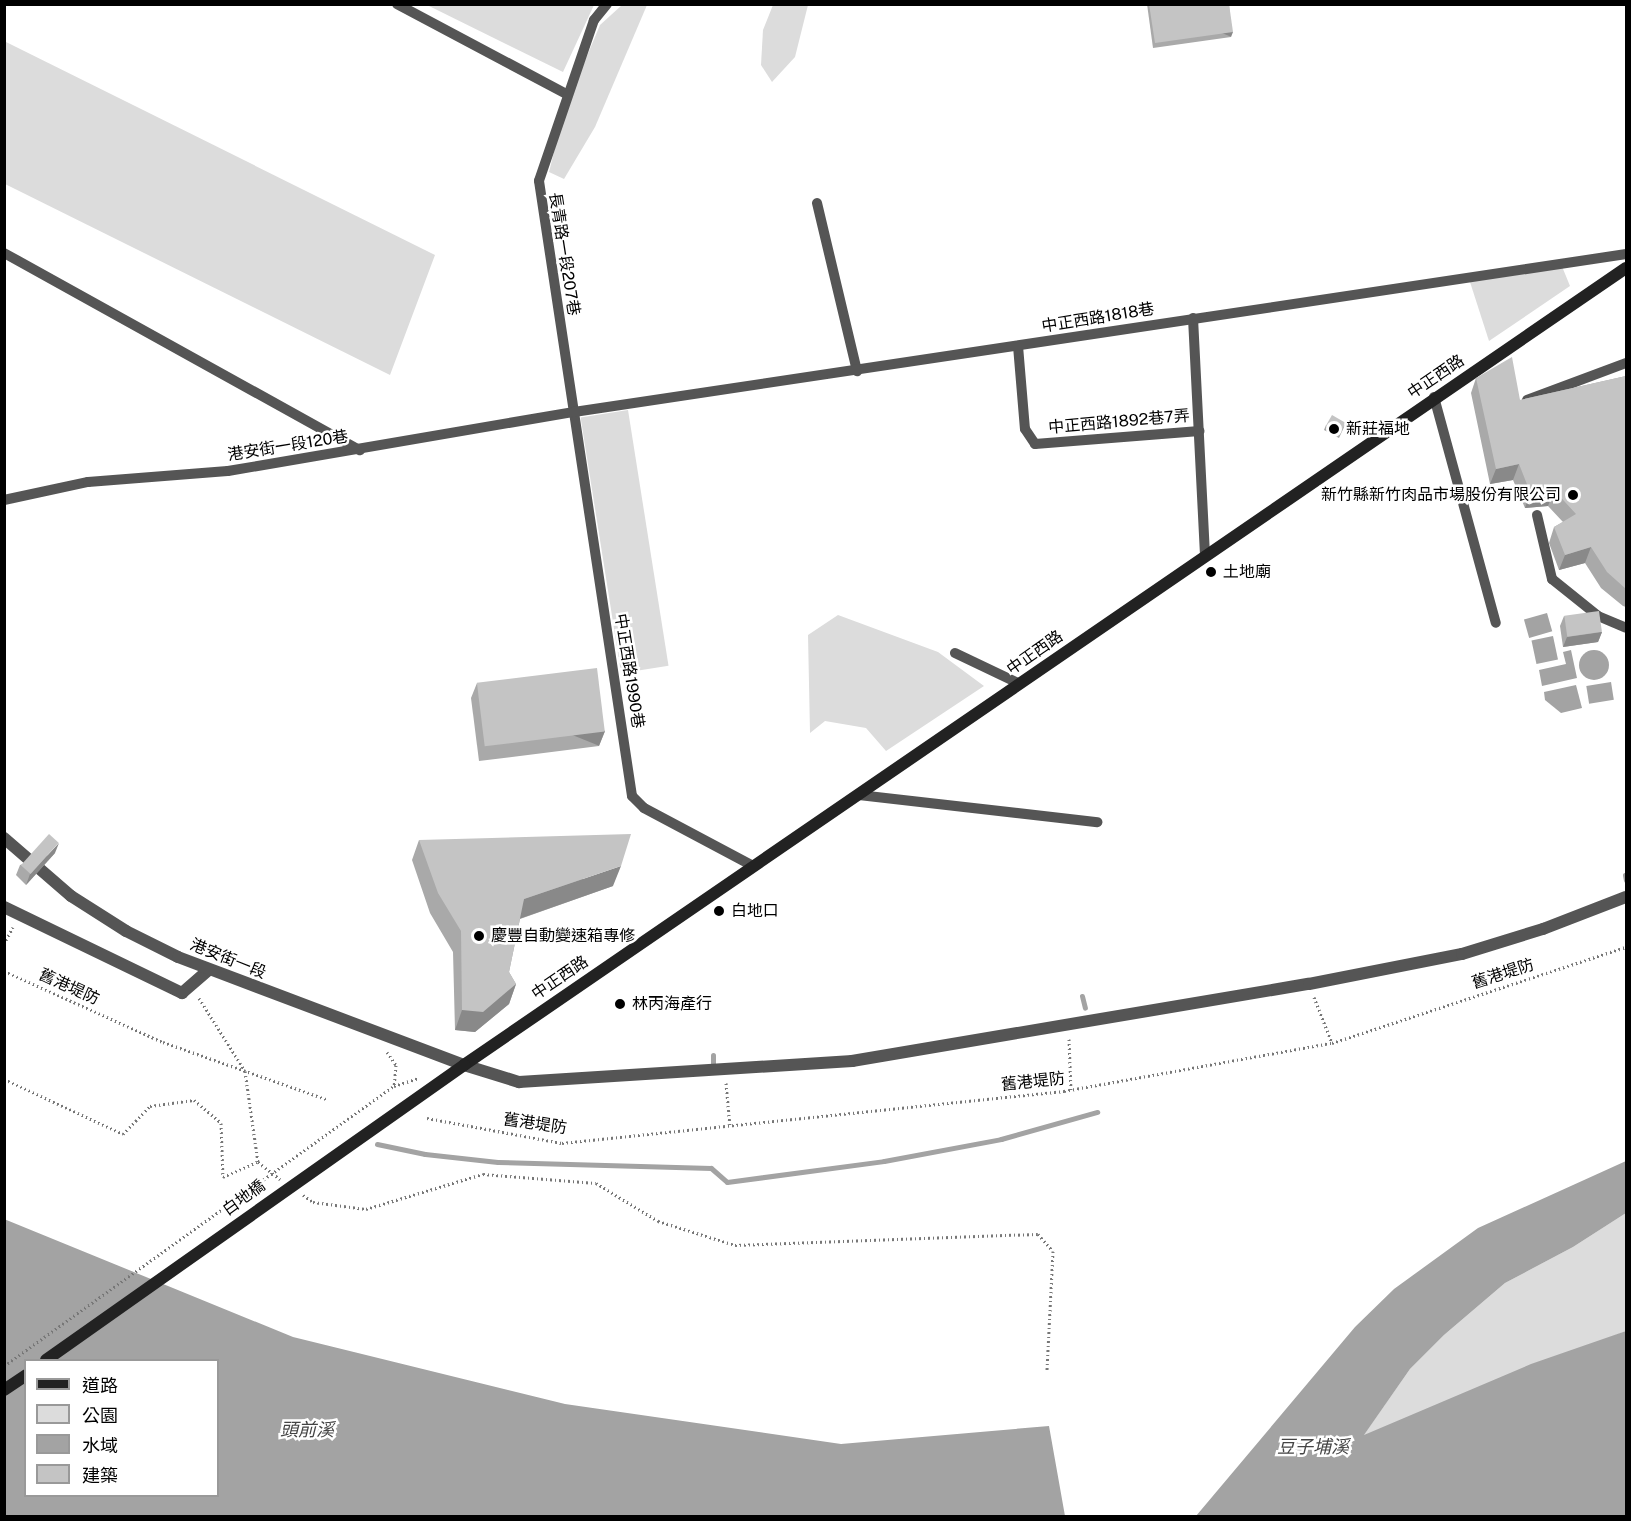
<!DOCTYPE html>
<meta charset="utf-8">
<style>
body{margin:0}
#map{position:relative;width:1631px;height:1521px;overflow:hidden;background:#fff;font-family:"Public Sans","Noto Sans TC",sans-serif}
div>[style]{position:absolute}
.green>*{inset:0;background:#dcdcdc;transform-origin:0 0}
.water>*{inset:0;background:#a3a3a3;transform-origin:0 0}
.round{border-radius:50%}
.stream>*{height:5px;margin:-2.5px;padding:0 2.5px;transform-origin:2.5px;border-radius:2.5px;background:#a3a3a3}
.path>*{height:3px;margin-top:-1.5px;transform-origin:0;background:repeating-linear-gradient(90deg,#777 0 1.5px,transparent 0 4.5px)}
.service>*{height:10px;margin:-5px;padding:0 5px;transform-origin:5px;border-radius:5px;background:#555}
.minor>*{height:12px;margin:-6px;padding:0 6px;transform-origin:6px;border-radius:6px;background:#555}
.tertiary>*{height:12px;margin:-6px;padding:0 6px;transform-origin:6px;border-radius:6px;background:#555}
.secondary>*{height:12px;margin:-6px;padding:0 6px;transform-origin:6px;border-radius:6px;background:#222}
.path-bridge>*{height:3px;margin-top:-1.5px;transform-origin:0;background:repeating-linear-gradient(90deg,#777 0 1.5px,transparent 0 4.5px)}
.secondary-bridge>*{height:12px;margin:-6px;padding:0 6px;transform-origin:6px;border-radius:6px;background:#222}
.wall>*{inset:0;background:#a9a9a9}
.shaded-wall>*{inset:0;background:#898989;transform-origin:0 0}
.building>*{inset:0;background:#c4c4c4;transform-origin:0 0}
.dots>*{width:16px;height:16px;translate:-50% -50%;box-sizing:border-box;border:3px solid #fff;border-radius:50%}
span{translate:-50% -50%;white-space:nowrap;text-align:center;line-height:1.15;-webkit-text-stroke:5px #fff;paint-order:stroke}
.street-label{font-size:16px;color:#000}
.poi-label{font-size:16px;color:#000}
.left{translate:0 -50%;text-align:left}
.right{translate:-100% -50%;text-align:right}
.water-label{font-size:18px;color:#444;font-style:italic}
.frame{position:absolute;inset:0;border:6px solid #000;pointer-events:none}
.legend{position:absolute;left:24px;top:1359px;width:195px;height:138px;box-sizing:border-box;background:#fff;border:2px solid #999;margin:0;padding:8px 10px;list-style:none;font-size:18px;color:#000}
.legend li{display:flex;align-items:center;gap:12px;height:30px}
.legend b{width:30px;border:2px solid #999}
</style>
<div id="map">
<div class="green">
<div style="clip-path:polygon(427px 5px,594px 5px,563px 72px)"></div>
<div style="clip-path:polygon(622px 5px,647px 5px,595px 127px,564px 179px,549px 172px,565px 108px,600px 25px)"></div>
<div style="clip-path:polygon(773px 5px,808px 5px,795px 57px,772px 82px,761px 65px,763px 30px)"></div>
<div style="clip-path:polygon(4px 41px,435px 255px,390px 375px,5px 184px)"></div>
<div style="clip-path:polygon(1561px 264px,1570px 286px,1489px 341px,1470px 282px)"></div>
<div style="left:628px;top:410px;width:259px;height:48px;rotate:81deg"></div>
<div style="clip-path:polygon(838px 615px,938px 652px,984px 686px,886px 751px,866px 728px,825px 721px,810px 733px,808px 635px)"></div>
<div style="clip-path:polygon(1626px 1213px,1626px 1331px,1363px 1436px,1410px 1369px,1444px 1335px,1505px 1283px,1573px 1247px)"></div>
</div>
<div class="water">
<div style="left:1547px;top:613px;width:19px;height:24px;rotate:74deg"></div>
<div style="left:1553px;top:636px;width:24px;height:22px;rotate:78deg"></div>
<div style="clip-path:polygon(1571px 650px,1577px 678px,1542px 686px,1539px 670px,1566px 664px,1563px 652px)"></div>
<div class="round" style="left:1579px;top:650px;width:30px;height:30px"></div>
<div style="left:1611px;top:682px;width:18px;height:25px;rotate:81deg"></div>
<div style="clip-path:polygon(1576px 685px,1582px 708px,1561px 713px,1545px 700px,1544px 692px)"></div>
<div style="clip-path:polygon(1626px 1161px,1626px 1213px,1573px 1247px,1505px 1283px,1444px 1335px,1410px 1369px,1364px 1435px,1531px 1364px,1626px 1331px,1626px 1516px,1196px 1516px,1355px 1327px,1394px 1289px,1478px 1228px)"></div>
<div style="clip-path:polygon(evenodd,4px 1219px,293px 1337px,565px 1404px,841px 1444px,1049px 1426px,1065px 1516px,5px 1516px,4px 1219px,26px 1360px,218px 1360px,218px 1496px,26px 1496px,26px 1360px)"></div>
</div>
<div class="stream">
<div style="left:1625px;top:875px;width:5px;rotate:79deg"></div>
<div style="left:1082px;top:996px;width:12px;rotate:76deg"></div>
<div style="left:713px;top:1055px;width:8px;rotate:90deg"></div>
<div style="left:377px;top:1144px;width:49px;rotate:11.8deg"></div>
<div style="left:425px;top:1154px;width:73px;rotate:6.3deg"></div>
<div style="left:498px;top:1162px;width:213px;rotate:1.6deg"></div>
<div style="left:711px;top:1168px;width:21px;rotate:41deg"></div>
<div style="left:727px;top:1182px;width:158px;rotate:-7.6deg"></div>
<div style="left:884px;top:1161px;width:119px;rotate:-10.6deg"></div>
<div style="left:1001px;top:1139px;width:100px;rotate:-15.7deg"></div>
</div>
<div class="path">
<div style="left:4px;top:944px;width:19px;rotate:-62deg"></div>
<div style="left:4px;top:971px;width:174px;rotate:24.1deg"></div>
<div style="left:163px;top:1042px;width:173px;rotate:19.3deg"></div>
<div style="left:1314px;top:997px;width:49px;rotate:68.6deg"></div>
<div style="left:199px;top:998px;width:86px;rotate:57.8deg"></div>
<div style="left:245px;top:1071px;width:92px;rotate:81.9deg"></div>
<div style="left:258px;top:1162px;width:28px;rotate:38deg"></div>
<div style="left:1069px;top:1039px;width:51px;rotate:87.8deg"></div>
<div style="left:387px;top:1052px;width:16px;rotate:55deg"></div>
<div style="left:396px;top:1065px;width:21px;rotate:95deg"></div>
<div style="left:4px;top:1079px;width:131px;rotate:24.8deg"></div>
<div style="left:123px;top:1134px;width:39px;rotate:-46deg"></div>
<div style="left:150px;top:1106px;width:44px;rotate:-7.8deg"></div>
<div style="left:194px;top:1100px;width:35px;rotate:40deg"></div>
<div style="left:221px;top:1123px;width:54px;rotate:87.9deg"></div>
<div style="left:223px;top:1177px;width:37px;rotate:-24deg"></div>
<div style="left:726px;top:1083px;width:43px;rotate:84.7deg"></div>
<div style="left:427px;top:1118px;width:137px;rotate:10.5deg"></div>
<div style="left:562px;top:1143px;width:505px;rotate:-5.91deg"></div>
<div style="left:1064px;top:1091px;width:272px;rotate:-10.2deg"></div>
<div style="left:1332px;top:1043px;width:309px;rotate:-18.1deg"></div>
<div style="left:303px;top:1195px;width:12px;rotate:35deg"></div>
<div style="left:313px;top:1202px;width:53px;rotate:7.5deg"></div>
<div style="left:366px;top:1209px;width:122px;rotate:-16.7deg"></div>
<div style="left:483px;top:1174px;width:113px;rotate:4.6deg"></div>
<div style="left:596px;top:1183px;width:73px;rotate:31.5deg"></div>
<div style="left:658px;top:1221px;width:81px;rotate:17.3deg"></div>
<div style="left:735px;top:1245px;width:303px;rotate:-2.1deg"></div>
<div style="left:1038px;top:1234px;width:23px;rotate:49deg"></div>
<div style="left:1053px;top:1251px;width:119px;rotate:92.9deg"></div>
</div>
<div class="service">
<div style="left:397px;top:4px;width:191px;rotate:28deg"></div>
<div style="left:607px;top:4px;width:21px;rotate:129deg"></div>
<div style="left:594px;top:20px;width:170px;rotate:108.9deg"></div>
<div style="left:539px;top:181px;width:622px;rotate:81.4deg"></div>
<div style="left:632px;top:796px;width:17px;rotate:45deg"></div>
<div style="left:644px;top:808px;width:123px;rotate:28deg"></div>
<div style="left:817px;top:203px;width:173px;rotate:76.6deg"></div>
<div style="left:4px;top:253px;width:407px;rotate:29deg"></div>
<div style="left:1193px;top:318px;width:238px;rotate:87.1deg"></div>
<div style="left:1018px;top:346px;width:83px;rotate:85.2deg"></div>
<div style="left:1025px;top:429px;width:18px;rotate:56deg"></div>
<div style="left:1035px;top:444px;width:165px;rotate:-4.5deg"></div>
<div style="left:1434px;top:397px;width:234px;rotate:74.7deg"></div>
<div style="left:1527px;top:400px;width:106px;rotate:-20.5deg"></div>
<div style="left:4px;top:500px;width:86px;rotate:-12.1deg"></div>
<div style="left:88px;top:482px;width:140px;rotate:-4.5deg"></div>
<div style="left:228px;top:471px;width:351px;rotate:-9.7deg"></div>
<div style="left:574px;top:412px;width:1064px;rotate:-8.54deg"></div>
<div style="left:1537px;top:515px;width:66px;rotate:76.8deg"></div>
<div style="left:1552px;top:579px;width:59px;rotate:38.8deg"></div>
<div style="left:1598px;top:616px;width:30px;rotate:23deg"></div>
<div style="left:955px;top:653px;width:72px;rotate:25.5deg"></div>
<div style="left:859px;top:795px;width:240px;rotate:6.5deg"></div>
</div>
<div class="minor">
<div style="left:4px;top:907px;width:198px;rotate:25.8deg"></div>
<div style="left:182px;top:993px;width:33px;rotate:-41deg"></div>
<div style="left:464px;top:1065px;width:58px;rotate:17.2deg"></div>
<div style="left:519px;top:1082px;width:334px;rotate:-3.6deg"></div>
<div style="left:852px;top:1061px;width:463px;rotate:-9.6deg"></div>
<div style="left:1309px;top:984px;width:156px;rotate:-11.1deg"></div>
<div style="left:1462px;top:954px;width:85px;rotate:-17.2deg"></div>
<div style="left:1543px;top:929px;width:89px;rotate:-21.1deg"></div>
</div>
<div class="tertiary">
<div style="left:4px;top:838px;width:89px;rotate:40.9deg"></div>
<div style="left:71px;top:896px;width:65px;rotate:32.5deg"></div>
<div style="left:126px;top:931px;width:58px;rotate:26.6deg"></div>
<div style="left:178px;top:957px;width:306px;rotate:20.7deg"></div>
</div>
<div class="secondary">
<div style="left:464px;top:1065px;width:1409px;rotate:-34.45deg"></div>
<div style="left:4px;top:1390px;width:27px;rotate:-34deg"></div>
</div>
<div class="path-bridge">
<div style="left:4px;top:1366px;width:480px;rotate:-35.7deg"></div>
<div style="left:394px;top:1086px;width:26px;rotate:-18deg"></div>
</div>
<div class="secondary-bridge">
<div style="left:46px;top:1360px;width:512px;rotate:-35.21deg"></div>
</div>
<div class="wall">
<div style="clip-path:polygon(1147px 4px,1229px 4px,1231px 37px,1153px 48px)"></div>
<div style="clip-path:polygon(1626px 376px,1626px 607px,1623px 606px,1601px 588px,1585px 563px,1559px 570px,1549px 543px,1554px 527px,1563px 522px,1548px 506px,1525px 508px,1513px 480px,1490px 484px,1471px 393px,1476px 378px,1520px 400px)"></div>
<div style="clip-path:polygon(1346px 423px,1339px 438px,1324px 430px,1326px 425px)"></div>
<div style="clip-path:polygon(1564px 616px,1602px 632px,1598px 642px,1563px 647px,1560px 626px)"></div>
<div style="clip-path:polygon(477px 683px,605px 731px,599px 746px,479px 761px,471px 698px)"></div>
<div style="clip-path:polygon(419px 840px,613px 886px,520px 919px,509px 972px,516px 984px,509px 1004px,475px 1032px,455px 1030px,453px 952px,430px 913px,412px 860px)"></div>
<div style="clip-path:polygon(55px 853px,26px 885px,16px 875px,20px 865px)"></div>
</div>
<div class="shaded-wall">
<div style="left:1233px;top:32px;width:5px;height:79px;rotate:112deg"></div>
<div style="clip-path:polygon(1519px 464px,1513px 480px,1490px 484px,1496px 469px)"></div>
<div style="clip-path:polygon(1554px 490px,1548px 506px,1525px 508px,1530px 492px)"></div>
<div style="clip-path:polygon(1591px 547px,1585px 563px,1559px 570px,1565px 555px)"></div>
<div style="clip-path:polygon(1602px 632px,1598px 642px,1563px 647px,1567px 637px)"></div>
<div style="left:605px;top:731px;width:16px;height:122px;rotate:112deg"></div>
<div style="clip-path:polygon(59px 843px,55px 853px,26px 885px,30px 874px)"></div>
<div style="clip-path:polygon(621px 866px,613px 886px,516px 920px,524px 899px)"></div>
<div style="clip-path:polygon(516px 984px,509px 1004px,475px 1032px,455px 1030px,462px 1010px)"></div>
</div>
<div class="building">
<div style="clip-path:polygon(1149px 4px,1229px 4px,1233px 32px,1155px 43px)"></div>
<div style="clip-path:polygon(1512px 357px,1520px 400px,1626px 376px,1626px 589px,1607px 572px,1591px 547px,1565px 555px,1554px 527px,1576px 514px,1554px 490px,1530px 492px,1519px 464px,1496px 469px,1476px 378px)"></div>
<div style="left:1332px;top:415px;width:16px;height:12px;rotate:30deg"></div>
<div style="left:1599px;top:611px;width:21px;height:35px;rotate:82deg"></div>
<div style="left:597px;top:668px;width:64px;height:121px;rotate:83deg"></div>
<div style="left:49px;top:834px;width:13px;height:42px;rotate:42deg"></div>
<div style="clip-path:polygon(631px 834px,621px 866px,524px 899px,509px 972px,516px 984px,483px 1012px,462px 1010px,461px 931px,438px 893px,419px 840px)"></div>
</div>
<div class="dots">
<div style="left:1334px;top:429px;background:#000"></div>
<div style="left:1573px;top:495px;background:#000"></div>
<div style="left:1211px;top:572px;background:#000"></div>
<div style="left:719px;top:911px;background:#000"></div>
<div style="left:479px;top:936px;background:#000"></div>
<div style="left:620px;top:1004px;background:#000"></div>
</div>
<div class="street-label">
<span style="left:564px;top:254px;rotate:81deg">長青路一段207巷</span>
<span style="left:1098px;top:318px;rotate:-9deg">中正西路1818巷</span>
<span style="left:1436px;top:377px;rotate:-34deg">中正西路</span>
<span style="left:1119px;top:422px;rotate:-5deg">中正西路1892巷7弄</span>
<span style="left:288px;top:446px;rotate:-9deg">港安街一段120巷</span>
<span style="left:1035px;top:653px;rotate:-35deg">中正西路</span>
<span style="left:629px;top:671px;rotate:81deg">中正西路1990巷</span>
<span style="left:228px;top:959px;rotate:22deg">港安街一段</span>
<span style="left:1503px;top:974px;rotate:-18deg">舊港堤防</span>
<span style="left:560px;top:978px;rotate:-34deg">中正西路</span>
<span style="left:69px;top:987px;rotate:24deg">舊港堤防</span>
<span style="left:1033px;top:1082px;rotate:-6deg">舊港堤防</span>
<span style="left:535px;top:1124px;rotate:8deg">舊港堤防</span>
<span style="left:244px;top:1198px;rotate:-36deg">白地橋</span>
</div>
<div class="poi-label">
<span class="left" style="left:1346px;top:429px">新莊福地</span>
<span class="right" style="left:1561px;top:495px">新竹縣新竹肉品市場股份有限公司</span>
<span class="left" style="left:1223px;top:572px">土地廟</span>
<span class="left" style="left:731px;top:911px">白地口</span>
<span class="left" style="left:491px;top:936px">慶豐自動變速箱專修</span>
<span class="left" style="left:632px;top:1004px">林丙海產行</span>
</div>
<div class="water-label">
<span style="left:307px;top:1430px">頭前溪</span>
<span style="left:1313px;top:1447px">豆子埔溪</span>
</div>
<div class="frame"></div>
<ul class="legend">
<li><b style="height:8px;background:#222"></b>道路</li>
<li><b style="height:16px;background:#dcdcdc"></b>公園</li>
<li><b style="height:16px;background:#a3a3a3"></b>水域</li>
<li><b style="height:16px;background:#c4c4c4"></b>建築</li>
</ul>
</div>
